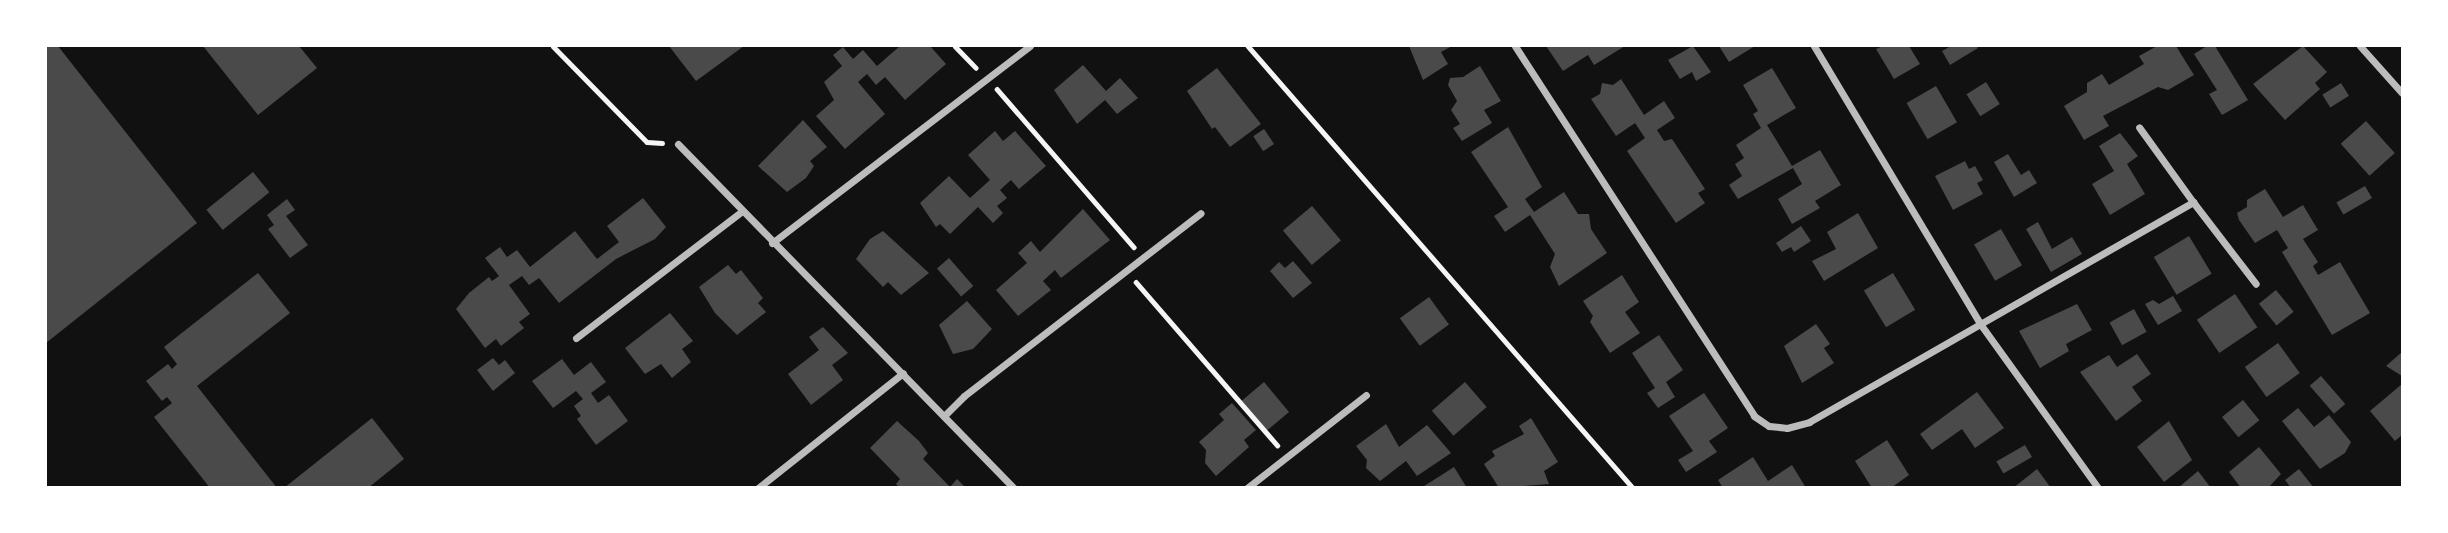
<!DOCTYPE html>
<style>
body{margin:0}
#map{position:relative;width:2448px;height:533px;overflow:hidden;background:#111;font-family:"Public Sans",sans-serif}
div>[style]{position:absolute}
.building>*{inset:0;background:#4a4a4a;transform-origin:0 0}
.path>*{height:4.5px;margin:-2.25px;padding:0 2.25px;transform-origin:2.25px;border-radius:2.25px;background:#f5f5f5}
.minor>*{height:7px;margin:-3.5px;padding:0 3.5px;transform-origin:3.5px;border-radius:3.5px;background:#bcbcbc}
span{translate:-50% -50%;white-space:nowrap;text-align:center;line-height:1.15;-webkit-text-stroke:5px #fff;paint-order:stroke}
.frame{position:absolute;inset:0;border:47px solid #fff;pointer-events:none}
</style>
<div id="map">
<div class="building">
<div style="clip-path:polygon(46px 46px,58px 46px,197px 223px,46px 343px)"></div>
<div style="clip-path:polygon(203px 46px,299px 46px,317px 68px,258px 115px)"></div>
<div style="clip-path:polygon(669px 46px,744px 46px,696px 81px)"></div>
<div style="clip-path:polygon(900px 46px,930px 46px,946px 64px,905px 100px,885px 77px,876px 85px,867px 74px,858px 82px,885px 114px,845px 149px,816px 116px,834px 100px,824px 82px,842px 66px,833px 55px,843px 47px,853px 59px,863px 50px,877px 66px)"></div>
<div style="clip-path:polygon(1409px 46px,1452px 46px,1441px 52px,1448px 64px,1423px 80px)"></div>
<div style="clip-path:polygon(1546px 46px,1625px 46px,1594px 65px,1588px 55px,1563px 71px)"></div>
<div style="clip-path:polygon(1693px 46px,1711px 72px,1696px 81px,1692px 72px,1680px 79px,1668px 60px)"></div>
<div style="clip-path:polygon(1719px 46px,1755px 46px,1729px 62px)"></div>
<div style="clip-path:polygon(1883px 46px,1909px 46px,1920px 64px,1894px 79px,1876px 49px)"></div>
<div style="clip-path:polygon(1951px 46px,1976px 46px,1978px 48px,1950px 65px,1942px 51px)"></div>
<div style="clip-path:polygon(2157px 46px,2176px 46px,2194px 75px,2168px 90px,2158px 87px,2103px 116px,2109px 126px,2084px 140px,2064px 106px,2087px 92px,2087px 83px,2102px 74px,2109px 85px,2144px 64px,2139px 56px)"></div>
<div style="clip-path:polygon(2207px 46px,2215px 46px,2248px 100px,2222px 115px,2209px 94px,2217px 90px,2194px 54px)"></div>
<div style="clip-path:polygon(2303px 46px,2327px 72px,2315px 83px,2320px 89px,2285px 120px,2253px 84px)"></div>
<div style="clip-path:polygon(1083px 65px,1106px 91px,1120px 78px,1138px 98px,1117px 114px,1105px 100px,1077px 124px,1054px 90px)"></div>
<div style="clip-path:polygon(1480px 66px,1501px 101px,1484px 110px,1492px 123px,1462px 141px,1453px 128px,1460px 124px,1451px 110px,1457px 101px,1448px 85px,1450px 78px,1463px 77px)"></div>
<div style="clip-path:polygon(1217px 68px,1261px 124px,1230px 147px,1215px 127px,1212px 129px,1187px 91px)"></div>
<div style="clip-path:polygon(1772px 68px,1796px 108px,1767px 125px,1792px 166px,1820px 150px,1841px 185px,1815px 201px,1820px 208px,1792px 224px,1778px 199px,1802px 184px,1793px 168px,1738px 199px,1729px 185px,1742px 176px,1735px 164px,1744px 158px,1736px 145px,1761px 128px,1753px 114px,1758px 111px,1743px 85px)"></div>
<div style="clip-path:polygon(1621px 79px,1644px 115px,1664px 101px,1675px 118px,1657px 130px,1664px 141px,1672px 139px,1705px 189px,1698px 193px,1705px 203px,1676px 223px,1627px 151px,1645px 138px,1635px 123px,1616px 136px,1591px 99px,1600px 94px,1602px 83px,1613px 85px)"></div>
<div style="left:1986px;top:82px;width:26px;height:23px;rotate:58deg"></div>
<div style="left:2341px;top:83px;width:15px;height:22px;rotate:58deg"></div>
<div style="left:1936px;top:86px;width:42px;height:34px;rotate:60deg"></div>
<div style="clip-path:polygon(803px 120px,827px 147px,810px 161px,814px 166px,806px 178px,787px 192px,758px 166px)"></div>
<div style="left:2366px;top:121px;width:43px;height:34px;rotate:48deg"></div>
<div style="clip-path:polygon(1508px 127px,1542px 187px,1525px 199px,1534px 212px,1564px 192px,1578px 214px,1589px 214px,1591px 229px,1607px 253px,1559px 286px,1550px 267px,1555px 254px,1530px 215px,1505px 232px,1494px 216px,1508px 207px,1471px 152px)"></div>
<div style="left:1264px;top:129px;width:18px;height:13px;rotate:56deg"></div>
<div style="clip-path:polygon(995px 131px,1003px 141px,1015px 131px,1046px 166px,1019px 189px,1011px 180px,1000px 190px,1007px 198px,997px 206px,1003px 213px,993px 223px,978px 207px,950px 234px,940px 224px,936px 227px,920px 203px,949px 176px,970px 198px,990px 180px,968px 155px)"></div>
<div style="clip-path:polygon(2120px 133px,2138px 156px,2127px 164px,2145px 194px,2110px 215px,2092px 184px,2114px 171px,2099px 146px)"></div>
<div style="clip-path:polygon(2008px 154px,2021px 175px,2029px 170px,2037px 183px,2014px 197px,1994px 162px)"></div>
<div style="clip-path:polygon(1965px 161px,1969px 169px,1975px 166px,1983px 180px,1977px 183px,1983px 194px,1953px 210px,1935px 176px)"></div>
<div style="left:253px;top:172px;width:26px;height:60px;rotate:51deg"></div>
<div style="left:2365px;top:186px;width:14px;height:33px;rotate:60deg"></div>
<div style="clip-path:polygon(2265px 189px,2283px 217px,2303px 205px,2318px 230px,2303px 239px,2318px 262px,2313px 266px,2318px 275px,2340px 262px,2370px 313px,2332px 335px,2282px 252px,2288px 248px,2277px 230px,2255px 243px,2239px 220px,2237px 213px,2247px 207px,2247px 200px)"></div>
<div style="clip-path:polygon(643px 198px,666px 227px,655px 239px,616px 259px,559px 303px,539px 278px,529px 285px,522px 276px,509px 285px,530px 314px,519px 322px,524px 328px,501px 346px,496px 339px,485px 348px,456px 309px,469px 293px,489px 277px,492px 281px,499px 276px,485px 258px,500px 247px,507px 257px,517px 250px,530px 267px,575px 231px,597px 259px,619px 242px,607px 226px)"></div>
<div style="clip-path:polygon(287px 199px,295px 210px,286px 216px,308px 245px,290px 258px,268px 229px,274px 225px,267px 215px)"></div>
<div style="left:1312px;top:206px;width:45px;height:38px;rotate:50deg"></div>
<div style="clip-path:polygon(1083px 209px,1110px 240px,1061px 278px,1055px 270px,1043px 281px,1051px 290px,1018px 316px,996px 290px,1027px 263px,1018px 253px,1031px 241px,1040px 252px)"></div>
<div style="clip-path:polygon(1858px 213px,1878px 248px,1824px 281px,1812px 261px,1836px 249px,1827px 232px)"></div>
<div style="clip-path:polygon(2038px 222px,2052px 249px,2072px 237px,2082px 254px,2051px 272px,2026px 229px)"></div>
<div style="clip-path:polygon(1801px 226px,1811px 241px,1794px 252px,1791px 247px,1782px 252px,1776px 243px)"></div>
<div style="left:2001px;top:229px;width:42px;height:31px;rotate:60deg"></div>
<div style="clip-path:polygon(883px 231px,929px 273px,901px 295px,888px 282px,883px 287px,856px 259px,870px 239px)"></div>
<div style="left:2189px;top:236px;width:44px;height:41px;rotate:59deg"></div>
<div style="left:949px;top:258px;width:37px;height:16px;rotate:49deg"></div>
<div style="clip-path:polygon(1293px 261px,1312px 283px,1293px 298px,1270px 271px,1279px 262px,1285px 268px)"></div>
<div style="clip-path:polygon(728px 265px,736px 274px,741px 270px,763px 298px,758px 303px,766px 312px,737px 335px,715px 313px,699px 287px)"></div>
<div style="clip-path:polygon(258px 273px,290px 313px,197px 386px,277px 488px,210px 488px,154px 417px,172px 403px,167px 397px,162px 401px,146px 381px,168px 364px,172px 369px,177px 364px,164px 347px)"></div>
<div style="left:1893px;top:273px;width:43px;height:34px;rotate:59deg"></div>
<div style="clip-path:polygon(1622px 275px,1639px 302px,1625px 312px,1640px 333px,1610px 353px,1590px 322px,1593px 316px,1583px 301px)"></div>
<div style="left:2276px;top:290px;width:28px;height:22px;rotate:51deg"></div>
<div style="left:2235px;top:294px;width:40px;height:46px;rotate:56deg"></div>
<div style="clip-path:polygon(2173px 296px,2182px 311px,2158px 325px,2145px 304px,2153px 300px,2159px 304px)"></div>
<div style="left:1429px;top:297px;width:34px;height:36px;rotate:54deg"></div>
<div style="clip-path:polygon(967px 301px,992px 329px,973px 349px,953px 354px,939px 325px)"></div>
<div style="clip-path:polygon(2077px 304px,2092px 330px,2066px 344px,2069px 351px,2040px 368px,2019px 331px)"></div>
<div style="left:2134px;top:309px;width:26px;height:28px;rotate:61deg"></div>
<div style="clip-path:polygon(670px 313px,693px 341px,682px 349px,691px 362px,672px 378px,661px 364px,645px 374px,625px 348px)"></div>
<div style="clip-path:polygon(1816px 324px,1830px 344px,1824px 348px,1834px 363px,1802px 383px,1784px 346px)"></div>
<div style="clip-path:polygon(823px 327px,848px 353px,832px 365px,843px 380px,811px 405px,788px 374px,819px 350px,809px 337px)"></div>
<div style="clip-path:polygon(1659px 335px,1683px 370px,1666px 382px,1675px 397px,1658px 408px,1647px 393px,1655px 388px,1632px 353px)"></div>
<div style="left:2278px;top:343px;width:37px;height:41px;rotate:54deg"></div>
<div style="clip-path:polygon(2402px 352px,2402px 376px,2386px 366px)"></div>
<div style="clip-path:polygon(2137px 354px,2151px 374px,2132px 387px,2142px 401px,2116px 421px,2080px 372px,2109px 355px,2117px 367px)"></div>
<div style="clip-path:polygon(493px 358px,499px 365px,505px 360px,515px 373px,493px 391px,477px 370px)"></div>
<div style="clip-path:polygon(562px 359px,574px 375px,591px 362px,606px 382px,591px 393px,598px 403px,609px 395px,628px 421px,596px 445px,577px 419px,581px 416px,574px 406px,583px 399px,576px 391px,553px 408px,532px 381px)"></div>
<div style="left:2321px;top:376px;width:37px;height:15px;rotate:49deg"></div>
<div style="left:1264px;top:382px;width:39px;height:29px;rotate:50deg"></div>
<div style="left:1465px;top:382px;width:33px;height:44px;rotate:49deg"></div>
<div style="clip-path:polygon(2402px 384px,2402px 435px,2395px 441px,2370px 411px)"></div>
<div style="clip-path:polygon(1977px 392px,2004px 428px,1975px 448px,1962px 429px,1932px 450px,1920px 434px)"></div>
<div style="clip-path:polygon(1704px 393px,1728px 428px,1709px 441px,1717px 452px,1686px 472px,1678px 460px,1693px 451px,1669px 416px)"></div>
<div style="left:2243px;top:400px;width:26px;height:27px;rotate:51deg"></div>
<div style="clip-path:polygon(1232px 403px,1256px 430px,1244px 440px,1249px 447px,1216px 476px,1205px 463px,1206px 450px,1199px 442px,1224px 420px,1219px 414px)"></div>
<div style="clip-path:polygon(2298px 408px,2314px 427px,2329px 415px,2351px 442px,2345px 453px,2320px 469px,2282px 421px)"></div>
<div style="clip-path:polygon(372px 418px,404px 459px,368px 488px,284px 488px)"></div>
<div style="clip-path:polygon(1531px 418px,1558px 462px,1544px 471px,1549px 484px,1499px 488px,1484px 464px,1495px 456px,1492px 451px,1524px 434px,1519px 426px)"></div>
<div style="clip-path:polygon(897px 421px,919px 441px,928px 453px,923px 459px,950px 487px,957px 479px,966px 488px,900px 488px,896px 484px,900px 479px,870px 448px)"></div>
<div style="clip-path:polygon(2169px 421px,2192px 460px,2164px 482px,2137px 447px)"></div>
<div style="clip-path:polygon(1386px 424px,1399px 447px,1427px 425px,1451px 453px,1417px 476px,1406px 461px,1380px 481px,1366px 468px,1367px 460px,1356px 446px)"></div>
<div style="clip-path:polygon(1887px 440px,1909px 475px,1891px 488px,1872px 488px,1855px 461px)"></div>
<div style="left:2025px;top:445px;width:14px;height:33px;rotate:60deg"></div>
<div style="clip-path:polygon(2259px 447px,2281px 474px,2268px 488px,2241px 488px,2229px 472px)"></div>
<div style="clip-path:polygon(1753px 457px,1768px 481px,1792px 465px,1806px 488px,1723px 488px,1718px 480px)"></div>
<div style="clip-path:polygon(1454px 467px,1467px 488px,1421px 488px,1440px 476px)"></div>
<div style="clip-path:polygon(2037px 469px,2051px 488px,2013px 488px)"></div>
<div style="clip-path:polygon(2299px 469px,2314px 488px,2291px 488px,2285px 480px)"></div>
<div style="clip-path:polygon(2198px 471px,2211px 488px,2178px 488px)"></div>
</div>
<div class="path">
<div style="left:553px;top:46px;width:134px;rotate:45.6deg"></div>
<div style="left:647px;top:142px;width:15px;rotate:4deg"></div>
<div style="left:955px;top:46px;width:30px;rotate:46deg"></div>
<div style="left:1248px;top:46px;width:586px;rotate:48.94deg"></div>
<div style="left:997px;top:89px;width:209px;rotate:49.1deg"></div>
<div style="left:1136px;top:282px;width:216px;rotate:49.1deg"></div>
</div>
<div class="minor">
<div style="left:1515px;top:46px;width:440px;rotate:57.1deg"></div>
<div style="left:1754px;top:416px;width:18px;rotate:34deg"></div>
<div style="left:1769px;top:426px;width:18px;rotate:6deg"></div>
<div style="left:1787px;top:428px;width:23px;rotate:-15deg"></div>
<div style="left:1809px;top:422px;width:443px;rotate:-29.8deg"></div>
<div style="left:2193px;top:202px;width:92px;rotate:-125.8deg"></div>
<div style="left:1814px;top:46px;width:325px;rotate:59.1deg"></div>
<div style="left:1981px;top:325px;width:201px;rotate:54.3deg"></div>
<div style="left:2360px;top:46px;width:63px;rotate:48.2deg"></div>
<div style="left:678px;top:144px;width:481px;rotate:45.7deg"></div>
<div style="left:2193px;top:202px;width:103px;rotate:52.5deg"></div>
<div style="left:772px;top:243px;width:325px;rotate:-37.4deg"></div>
<div style="left:576px;top:338px;width:208px;rotate:-37.4deg"></div>
<div style="left:944px;top:416px;width:28px;rotate:-45deg"></div>
<div style="left:964px;top:396px;width:299px;rotate:-37.7deg"></div>
<div style="left:758px;top:488px;width:185px;rotate:-38.4deg"></div>
<div style="left:1247px;top:488px;width:151px;rotate:-38deg"></div>
</div>
<div class="frame"></div>
</div>
